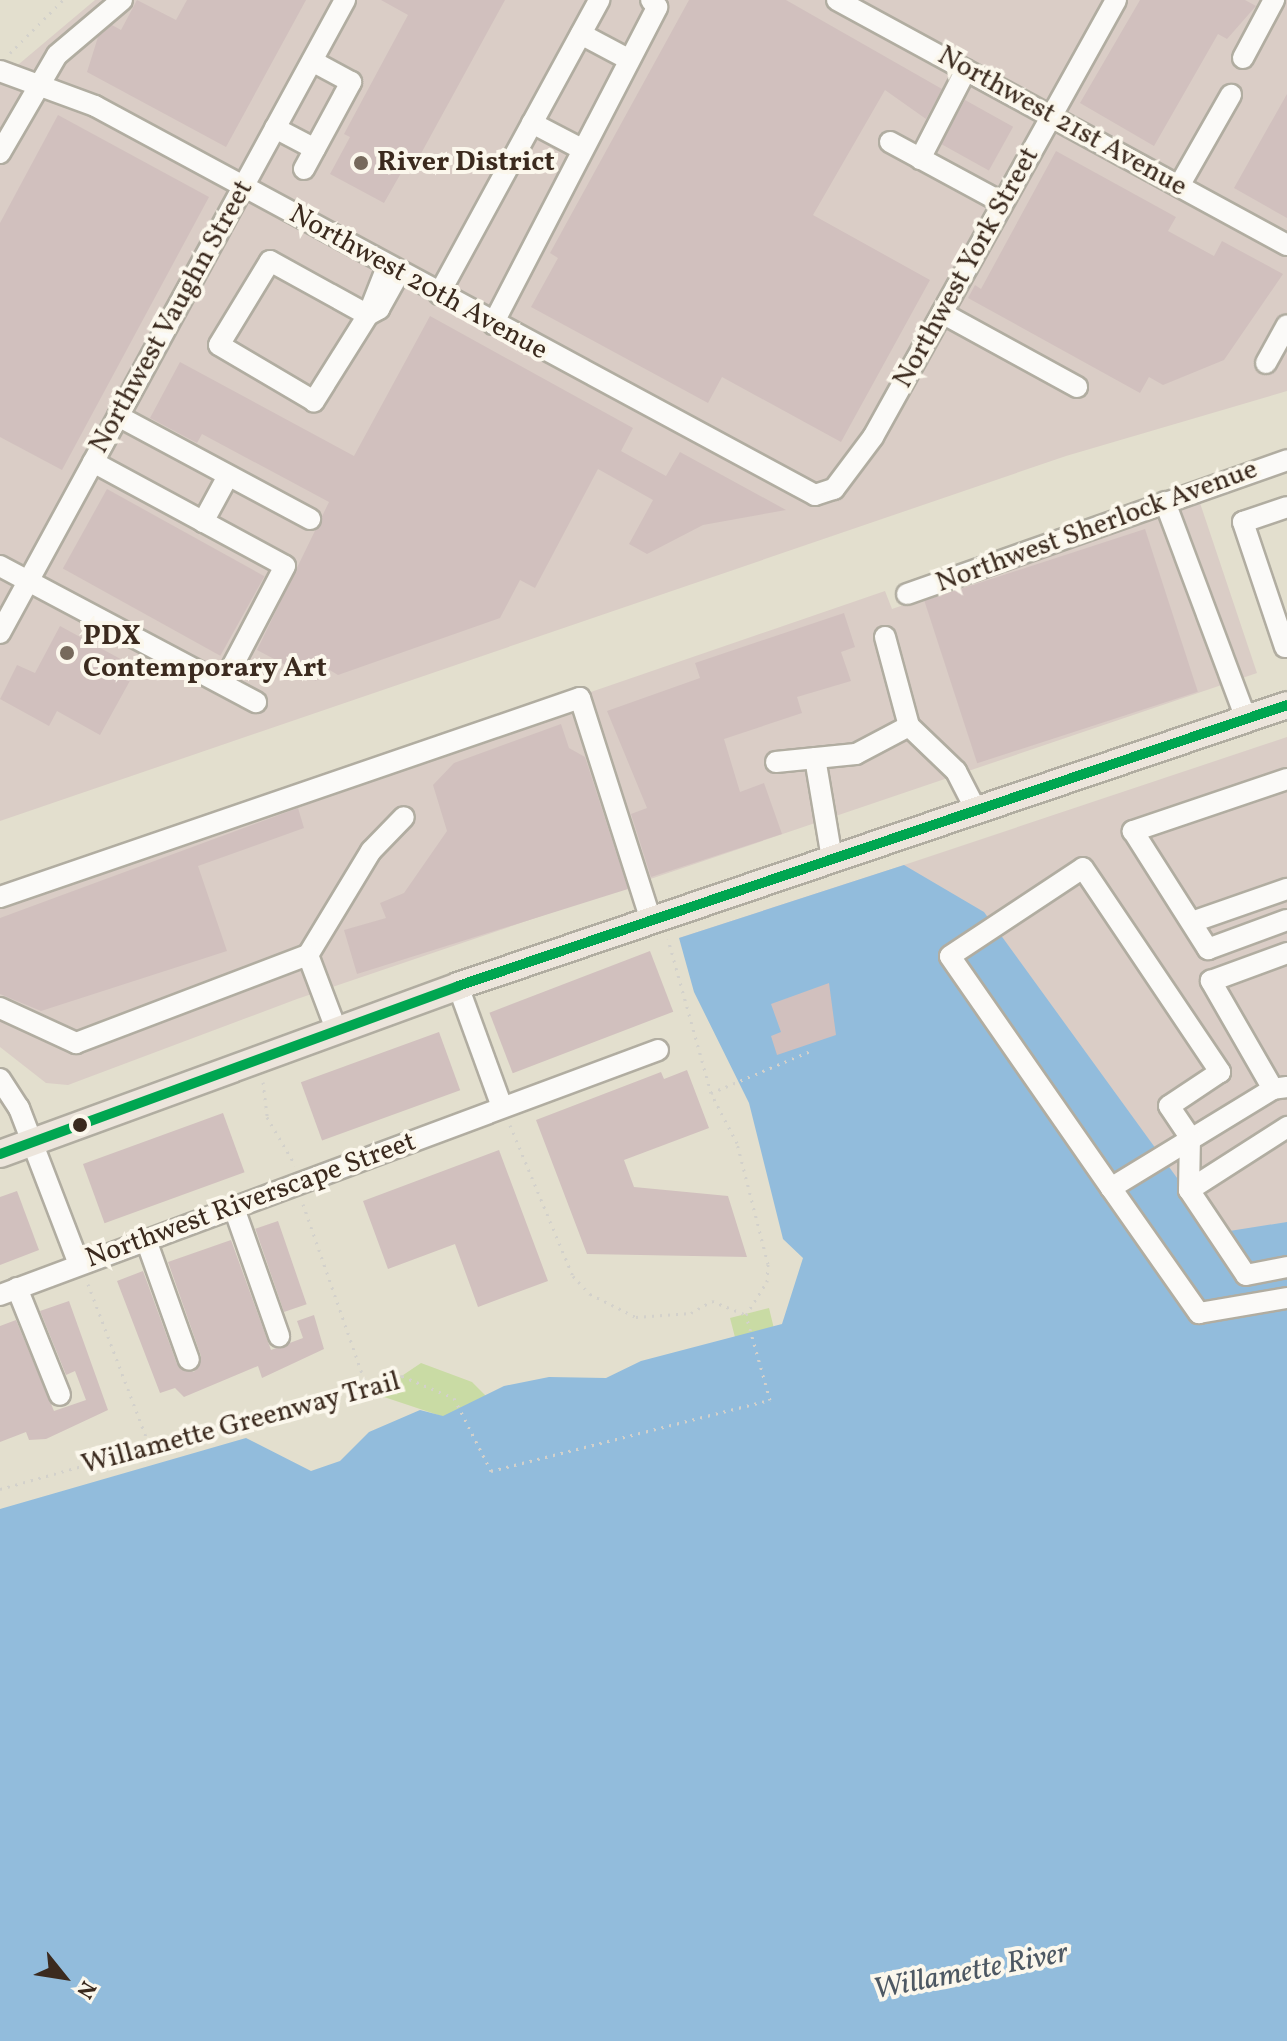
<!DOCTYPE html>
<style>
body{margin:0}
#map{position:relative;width:1287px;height:2041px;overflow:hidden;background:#e3dfce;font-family:Vollkorn,serif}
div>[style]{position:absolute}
.industrial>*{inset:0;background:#dacdc6}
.green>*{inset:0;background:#c9dba4}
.water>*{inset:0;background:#92bcdc}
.building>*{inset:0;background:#d1c0be;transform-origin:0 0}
.path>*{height:3px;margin-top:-1.5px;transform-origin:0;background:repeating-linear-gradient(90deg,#d3d1cb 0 2px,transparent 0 8px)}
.roads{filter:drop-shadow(2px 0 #b1ada1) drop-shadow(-2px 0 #b1ada1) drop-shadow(0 2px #b1ada1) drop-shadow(0 -2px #b1ada1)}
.minor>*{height:20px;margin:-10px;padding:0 10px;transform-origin:10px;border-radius:10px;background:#fbfaf8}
.major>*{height:26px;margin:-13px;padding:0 13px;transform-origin:13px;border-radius:13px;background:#ece5dc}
.bus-1>*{height:10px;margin:-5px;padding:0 5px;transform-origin:5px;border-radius:5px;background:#00a651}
.dots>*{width:22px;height:22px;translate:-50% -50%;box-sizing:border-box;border:4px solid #fbf7ec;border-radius:50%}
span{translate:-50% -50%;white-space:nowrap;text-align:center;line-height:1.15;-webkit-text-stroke:8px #fbf7ec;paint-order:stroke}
.street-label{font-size:28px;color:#3b2a1e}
.poi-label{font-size:28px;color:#3b2a1e;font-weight:700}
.left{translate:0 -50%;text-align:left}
.water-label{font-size:30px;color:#4d5863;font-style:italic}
.north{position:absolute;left:24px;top:1937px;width:80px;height:80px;-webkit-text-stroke:6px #fbf7ec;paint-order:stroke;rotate:120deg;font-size:22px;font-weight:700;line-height:32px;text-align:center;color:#3b2a1e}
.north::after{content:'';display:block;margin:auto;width:28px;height:36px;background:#3b2a1e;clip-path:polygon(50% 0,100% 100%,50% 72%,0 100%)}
</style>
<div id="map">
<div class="industrial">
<div style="clip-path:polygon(95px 0,1287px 0,1287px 391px,1066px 456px,0 821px,0 80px)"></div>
<div style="clip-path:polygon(1200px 503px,1257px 673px,297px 999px,68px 1085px,46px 1083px,0 1047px,0 895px,885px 591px,892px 609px)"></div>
<div style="clip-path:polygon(1287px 737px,1287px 1315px,679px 938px,904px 865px)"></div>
</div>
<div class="green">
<div style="clip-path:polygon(769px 1308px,796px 1420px,444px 1417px,375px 1394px,421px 1363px,472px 1382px,487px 1397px,744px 1372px,730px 1318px)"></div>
</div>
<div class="water">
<div style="clip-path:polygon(904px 865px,984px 912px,1217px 1233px,1287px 1222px,1287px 2041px,0 2041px,0 1509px,246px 1438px,311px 1471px,340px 1461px,369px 1432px,420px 1410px,443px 1416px,504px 1386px,549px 1377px,606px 1378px,641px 1361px,782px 1324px,803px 1258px,783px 1239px,749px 1103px,694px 992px,679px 938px)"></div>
</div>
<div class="building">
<div style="clip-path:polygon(137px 0,176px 20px,187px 0,306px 0,226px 147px,87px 72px,98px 37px,112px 25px,121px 30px)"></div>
<div style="clip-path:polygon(381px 0,505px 0,412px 170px,405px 166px,384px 203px,330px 174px,350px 137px,344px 134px,408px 15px)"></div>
<div style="clip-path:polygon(689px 0,786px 0,942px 89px,926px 119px,885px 90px,813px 215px,930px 280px,841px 442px,722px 377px,708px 403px,531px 307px,558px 258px,550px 253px)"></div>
<div style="clip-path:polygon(1140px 0,1245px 0,1256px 6px,1227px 39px,1218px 34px,1154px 146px,1080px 103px)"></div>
<div style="clip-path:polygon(1287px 94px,1287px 218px,1234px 188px)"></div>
<div style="left:965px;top:100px;width:55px;height:50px;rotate:29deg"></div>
<div style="clip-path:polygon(58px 115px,209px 197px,62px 470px,0 437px,0 223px)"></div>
<div style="clip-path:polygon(1056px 151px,1176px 217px,1168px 231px,1214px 256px,1222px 241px,1283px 274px,1224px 360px,1163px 385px,1149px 377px,1140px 393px,968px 298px,975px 285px,981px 289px)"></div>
<div style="clip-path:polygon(430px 316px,633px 428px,621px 451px,666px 476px,680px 452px,786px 510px,703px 525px,647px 554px,629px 544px,653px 500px,598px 469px,535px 588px,520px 580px,500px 618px,338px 675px,323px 666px,316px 681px,257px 650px,329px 502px,202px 434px,197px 443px,150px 418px,180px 362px,354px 456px)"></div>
<div style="left:107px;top:489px;width:180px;height:91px;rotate:29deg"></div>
<div style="left:1145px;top:529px;width:171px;height:232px;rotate:72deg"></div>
<div style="clip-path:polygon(844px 613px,855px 647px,841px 652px,851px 681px,797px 697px,802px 713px,724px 739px,740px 792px,764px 783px,782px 834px,651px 877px,631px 814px,647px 808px,607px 711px,700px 678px,695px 663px)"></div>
<div style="clip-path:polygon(60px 626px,137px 668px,100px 735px,57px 711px,49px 726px,0 699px,17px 665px,35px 673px)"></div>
<div style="clip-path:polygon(561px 724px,569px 748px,585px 757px,628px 889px,357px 974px,344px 930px,386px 918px,380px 903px,404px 893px,447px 831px,433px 785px,454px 763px)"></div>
<div style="clip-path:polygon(298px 808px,304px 828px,198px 866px,227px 951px,41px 1011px,0 994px,0 918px)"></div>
<div style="left:650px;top:951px;width:65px;height:172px;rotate:69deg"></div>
<div style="clip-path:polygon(829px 983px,836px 1035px,777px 1055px,771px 1036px,781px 1032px,771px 1004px)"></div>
<div style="left:439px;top:1032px;width:62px;height:147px;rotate:70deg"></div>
<div style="clip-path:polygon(687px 1070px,709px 1128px,624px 1160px,634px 1187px,728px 1196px,747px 1257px,587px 1254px,536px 1120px,661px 1072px,664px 1079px)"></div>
<div style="left:223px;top:1113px;width:63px;height:149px;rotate:70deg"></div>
<div style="clip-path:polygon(499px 1150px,548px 1281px,478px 1307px,455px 1244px,388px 1269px,363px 1201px)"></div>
<div style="clip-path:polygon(17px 1191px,39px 1250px,0 1265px,0 1197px)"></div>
<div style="left:278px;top:1221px;width:88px;height:24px;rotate:71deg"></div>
<div style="clip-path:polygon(231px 1240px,271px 1350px,303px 1338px,297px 1321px,314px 1315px,324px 1349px,262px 1378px,258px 1366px,184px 1397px,175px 1388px,160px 1393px,117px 1281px,143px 1271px,177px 1364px,194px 1372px,201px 1356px,168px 1262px)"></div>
<div style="clip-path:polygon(69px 1301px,108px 1410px,46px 1439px,29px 1440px,26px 1432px,0 1442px,0 1326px,16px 1320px,54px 1411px,86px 1400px,75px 1371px,66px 1375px,40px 1311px)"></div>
</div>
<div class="path">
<div style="left:10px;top:53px;width:75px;rotate:-45deg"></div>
<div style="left:263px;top:1082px;width:35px;rotate:83deg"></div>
<div style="left:267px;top:1117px;width:56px;rotate:59.7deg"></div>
<div style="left:711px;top:1093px;width:111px;rotate:-22.9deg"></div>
<div style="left:510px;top:1125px;width:164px;rotate:67.4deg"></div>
<div style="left:573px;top:1276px;width:25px;rotate:47deg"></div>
<div style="left:590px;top:1294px;width:51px;rotate:26.6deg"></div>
<div style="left:636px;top:1317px;width:55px;rotate:-4.2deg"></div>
<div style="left:691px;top:1313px;width:24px;rotate:-30deg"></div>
<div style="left:712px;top:1301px;width:37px;rotate:22deg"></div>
<div style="left:746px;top:1315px;width:39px;rotate:-58deg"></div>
<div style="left:767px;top:1282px;width:18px;rotate:-87deg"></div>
<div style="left:768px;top:1264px;width:125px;rotate:-104.4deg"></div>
<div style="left:737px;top:1143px;width:56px;rotate:-117.5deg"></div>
<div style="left:711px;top:1093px;width:160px;rotate:-105.6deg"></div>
<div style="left:303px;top:1204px;width:192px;rotate:70.8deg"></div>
<div style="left:88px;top:1284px;width:172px;rotate:69.2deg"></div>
<div style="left:0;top:1489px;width:418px;rotate:-15.7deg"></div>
<div style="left:402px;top:1376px;width:56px;rotate:22.9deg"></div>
<div style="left:454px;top:1398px;width:82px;rotate:63.1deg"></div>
<div style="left:491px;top:1471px;width:288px;rotate:-14.3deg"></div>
<div style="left:770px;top:1400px;width:88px;rotate:-105.8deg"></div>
</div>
<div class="roads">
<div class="minor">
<div style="left:837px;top:0;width:512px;rotate:28.57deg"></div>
<div style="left:581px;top:34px;width:53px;rotate:28deg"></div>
<div style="left:1243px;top:58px;width:66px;rotate:-61.9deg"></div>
<div style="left:0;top:71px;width:101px;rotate:20.2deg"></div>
<div style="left:95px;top:106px;width:818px;rotate:28.38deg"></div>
<div style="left:815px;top:495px;width:20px;rotate:-18deg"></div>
<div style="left:834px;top:489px;width:65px;rotate:-53.1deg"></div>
<div style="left:873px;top:437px;width:500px;rotate:-60.92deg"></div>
<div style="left:532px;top:123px;width:52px;rotate:27.6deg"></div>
<div style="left:275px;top:128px;width:45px;rotate:27.7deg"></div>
<div style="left:890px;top:142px;width:128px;rotate:28.4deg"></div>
<div style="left:0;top:153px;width:113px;rotate:-59.8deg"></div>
<div style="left:57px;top:55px;width:85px;rotate:-40.2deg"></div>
<div style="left:920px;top:159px;width:100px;rotate:-62.7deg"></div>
<div style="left:304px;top:169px;width:99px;rotate:-61.6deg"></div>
<div style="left:351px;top:82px;width:44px;rotate:-151.7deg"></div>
<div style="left:1179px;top:186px;width:105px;rotate:-60.3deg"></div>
<div style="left:270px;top:261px;width:112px;rotate:28.9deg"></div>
<div style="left:368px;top:315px;width:102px;rotate:122.1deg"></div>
<div style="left:314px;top:401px;width:110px;rotate:-149.5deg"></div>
<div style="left:219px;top:345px;width:98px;rotate:-58.7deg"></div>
<div style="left:387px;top:267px;width:52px;rotate:111.6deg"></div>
<div style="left:368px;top:315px;width:13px;rotate:-29deg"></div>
<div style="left:379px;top:309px;width:41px;rotate:-60.9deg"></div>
<div style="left:439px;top:294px;width:335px;rotate:-61.4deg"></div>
<div style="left:942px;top:313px;width:154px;rotate:28.7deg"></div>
<div style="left:493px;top:324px;width:357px;rotate:-62.6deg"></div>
<div style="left:657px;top:7px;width:9px;rotate:-131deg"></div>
<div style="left:1266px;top:363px;width:43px;rotate:-61.1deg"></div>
<div style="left:118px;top:416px;width:218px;rotate:28.2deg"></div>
<div style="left:93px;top:462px;width:218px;rotate:28.4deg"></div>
<div style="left:285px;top:566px;width:133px;rotate:117.7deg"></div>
<div style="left:1165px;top:502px;width:232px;rotate:69.5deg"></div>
<div style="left:203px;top:522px;width:52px;rotate:-61.5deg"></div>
<div style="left:0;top:566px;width:290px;rotate:28deg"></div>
<div style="left:907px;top:594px;width:403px;rotate:-19.4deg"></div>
<div style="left:0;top:633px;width:721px;rotate:-61.41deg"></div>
<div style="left:885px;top:637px;width:92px;rotate:74.9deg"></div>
<div style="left:909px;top:726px;width:65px;rotate:43.8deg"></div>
<div style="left:956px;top:771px;width:44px;rotate:62.9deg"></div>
<div style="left:1285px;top:647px;width:132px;rotate:-108.6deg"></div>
<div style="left:1243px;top:522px;width:46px;rotate:-18.8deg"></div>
<div style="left:815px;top:758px;width:101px;rotate:80.4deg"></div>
<div style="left:776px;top:762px;width:80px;rotate:-5.7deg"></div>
<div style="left:856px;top:754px;width:60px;rotate:-27.8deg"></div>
<div style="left:1287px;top:779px;width:163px;rotate:161.3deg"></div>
<div style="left:1133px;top:831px;width:140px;rotate:57.6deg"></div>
<div style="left:1208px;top:949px;width:84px;rotate:-20.2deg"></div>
<div style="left:0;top:897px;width:613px;rotate:-18.94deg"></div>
<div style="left:580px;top:698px;width:233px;rotate:72.3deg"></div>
<div style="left:1192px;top:922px;width:101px;rotate:-19.2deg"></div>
<div style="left:308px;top:955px;width:122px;rotate:-58.8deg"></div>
<div style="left:371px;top:851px;width:47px;rotate:-45.9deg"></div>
<div style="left:458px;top:986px;width:129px;rotate:70deg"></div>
<div style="left:0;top:1008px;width:84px;rotate:24.7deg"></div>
<div style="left:76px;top:1043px;width:248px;rotate:-20.8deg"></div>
<div style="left:308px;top:955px;width:79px;rotate:69.3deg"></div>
<div style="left:0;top:1079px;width:35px;rotate:57deg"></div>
<div style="left:19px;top:1108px;width:167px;rotate:69deg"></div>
<div style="left:1287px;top:1087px;width:14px;rotate:172deg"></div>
<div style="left:1273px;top:1089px;width:190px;rotate:148.6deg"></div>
<div style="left:1111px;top:1188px;width:153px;rotate:54.9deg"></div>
<div style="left:1199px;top:1313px;width:89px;rotate:-9.7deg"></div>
<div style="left:1273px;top:1089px;width:125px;rotate:-119.9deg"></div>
<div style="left:1211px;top:981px;width:81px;rotate:-20.2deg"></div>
<div style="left:1111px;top:1188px;width:282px;rotate:-124.8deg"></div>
<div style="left:950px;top:956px;width:159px;rotate:-33.5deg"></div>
<div style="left:1083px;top:868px;width:246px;rotate:56.1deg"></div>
<div style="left:1220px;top:1072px;width:61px;rotate:146.3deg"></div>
<div style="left:1169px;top:1106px;width:37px;rotate:56deg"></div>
<div style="left:1190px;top:1137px;width:53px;rotate:91.1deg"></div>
<div style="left:1189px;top:1190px;width:117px;rotate:-32.7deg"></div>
<div style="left:1189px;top:1190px;width:102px;rotate:56.2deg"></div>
<div style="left:1246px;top:1275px;width:42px;rotate:-11deg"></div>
<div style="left:234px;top:1208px;width:136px;rotate:70.6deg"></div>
<div style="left:146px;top:1240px;width:127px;rotate:70.3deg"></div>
<div style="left:17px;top:1288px;width:115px;rotate:68.1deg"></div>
<div style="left:0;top:1295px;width:702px;rotate:-20.42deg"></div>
</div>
<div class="major">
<div style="left:0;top:1154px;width:488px;rotate:-20.1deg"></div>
<div style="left:458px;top:986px;width:875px;rotate:-18.72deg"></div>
</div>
</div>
<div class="bus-1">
<div style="left:0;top:1154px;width:488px;rotate:-20.1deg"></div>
<div style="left:458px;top:986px;width:875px;rotate:-18.72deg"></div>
</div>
<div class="dots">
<div style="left:361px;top:163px;background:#76695c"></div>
<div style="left:67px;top:653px;background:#76695c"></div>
<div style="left:80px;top:1125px;background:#3b2a1e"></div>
</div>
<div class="street-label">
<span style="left:1062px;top:122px;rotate:29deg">Northwest 21st Avenue</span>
<span style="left:967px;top:268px;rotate:-61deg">Northwest York Street</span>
<span style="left:418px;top:283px;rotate:29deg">Northwest 20th Avenue</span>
<span style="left:172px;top:317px;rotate:-61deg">Northwest Vaughn Street</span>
<span style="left:1097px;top:527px;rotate:-20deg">Northwest Sherlock Avenue</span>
<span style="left:251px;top:1201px;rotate:-20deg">Northwest Riverscape Street</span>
<span style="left:241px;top:1424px;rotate:-15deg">Willamette Greenway Trail</span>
</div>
<div class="poi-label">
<span class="left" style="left:377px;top:163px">River District</span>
<span class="left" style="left:83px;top:653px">PDX<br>Contemporary Art</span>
</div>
<div class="water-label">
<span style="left:971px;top:1972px;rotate:-11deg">Willamette River</span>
</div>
<div class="north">N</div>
</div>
